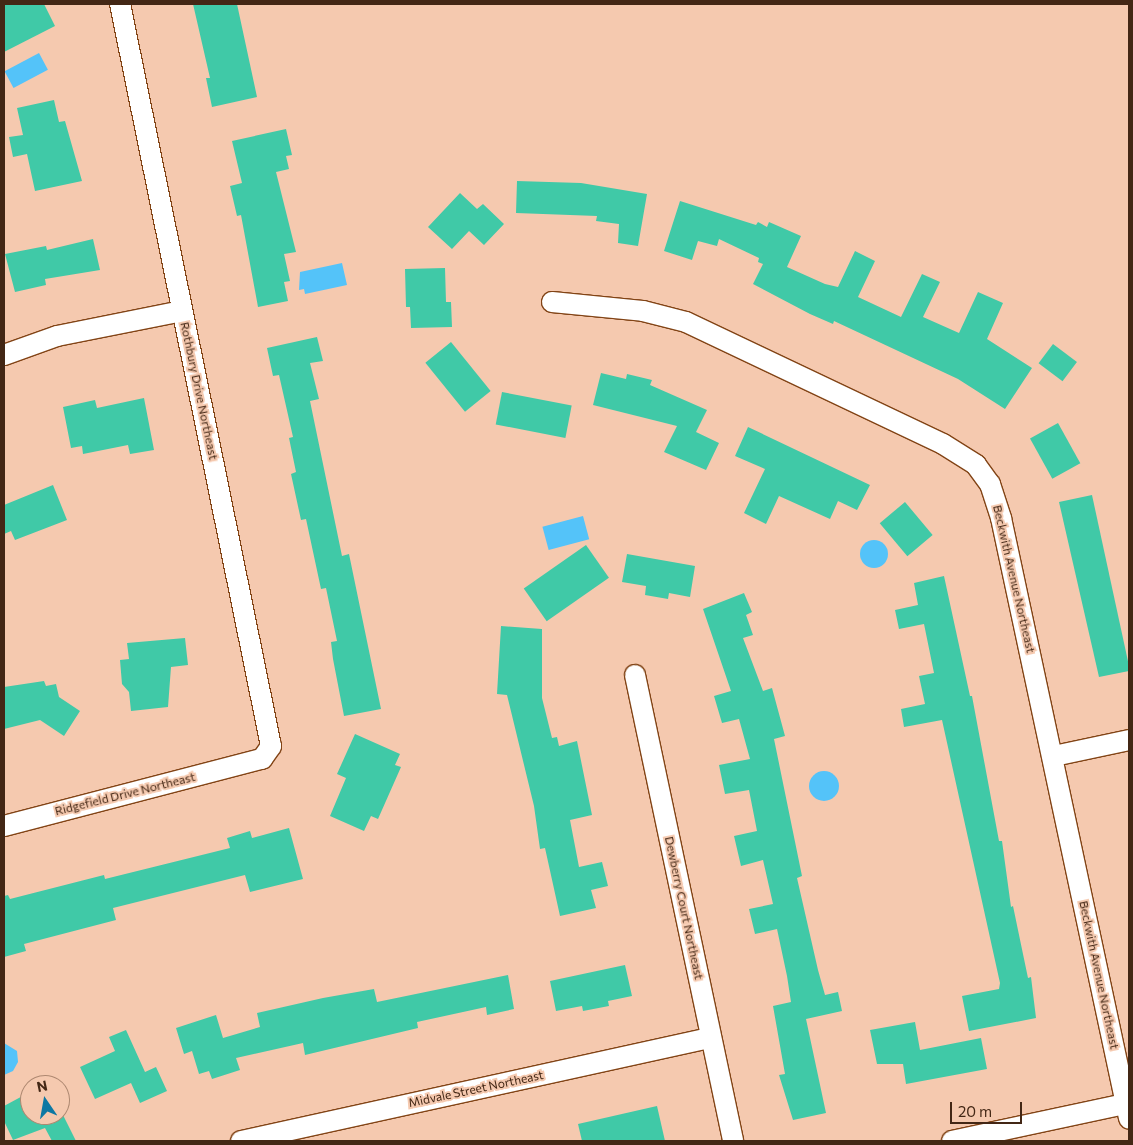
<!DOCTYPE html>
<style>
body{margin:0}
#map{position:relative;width:1133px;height:1145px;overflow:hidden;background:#f5c9af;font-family:Commissioner,sans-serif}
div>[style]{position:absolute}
.water>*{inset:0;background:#54c3f9;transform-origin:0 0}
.round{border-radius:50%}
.building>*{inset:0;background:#40c9a7;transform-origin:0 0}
.roads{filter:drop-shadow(1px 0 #824416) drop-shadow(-1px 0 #824416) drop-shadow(0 1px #824416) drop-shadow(0 -1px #824416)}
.street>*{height:20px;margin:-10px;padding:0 10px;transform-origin:10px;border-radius:10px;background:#fff}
span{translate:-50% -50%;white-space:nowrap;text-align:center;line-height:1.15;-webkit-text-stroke:4px #f5c9af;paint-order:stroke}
.street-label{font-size:12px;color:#432715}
.frame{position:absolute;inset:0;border:5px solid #432715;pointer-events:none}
.north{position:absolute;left:20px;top:1075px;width:50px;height:50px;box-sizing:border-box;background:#f5c9af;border:1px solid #ae8871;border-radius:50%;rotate:348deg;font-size:14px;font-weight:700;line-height:20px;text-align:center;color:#432715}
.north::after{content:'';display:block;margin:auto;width:18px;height:22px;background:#0d78a3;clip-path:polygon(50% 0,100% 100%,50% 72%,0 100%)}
.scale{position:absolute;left:950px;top:1102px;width:72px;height:22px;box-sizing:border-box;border:2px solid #432715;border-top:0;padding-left:6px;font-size:15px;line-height:18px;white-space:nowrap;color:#432715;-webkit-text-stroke:4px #f5c9af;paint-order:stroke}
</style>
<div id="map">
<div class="water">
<div style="left:39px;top:53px;width:19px;height:39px;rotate:62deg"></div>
<div style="clip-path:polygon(342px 263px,347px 285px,305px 294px,304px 289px,299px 290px,300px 272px)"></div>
<div style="left:583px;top:516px;width:24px;height:42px;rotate:75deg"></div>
<div class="round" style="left:860px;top:540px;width:28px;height:28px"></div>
<div class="round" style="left:809px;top:771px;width:30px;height:30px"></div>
<div style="clip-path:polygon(4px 1043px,17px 1051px,18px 1062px,13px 1071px,4px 1075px)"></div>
</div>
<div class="building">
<div style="clip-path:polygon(4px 4px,44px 4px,55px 26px,4px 52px)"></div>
<div style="clip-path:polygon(193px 4px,237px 4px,257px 97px,212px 107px,206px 78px,210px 78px)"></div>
<div style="clip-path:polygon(54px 100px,59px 122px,65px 121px,82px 181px,35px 191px,27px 154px,13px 157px,9px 137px,23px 135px,17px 108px)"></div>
<div style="clip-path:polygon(286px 129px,292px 155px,286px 156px,289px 169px,276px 172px,296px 252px,284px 254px,290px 281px,284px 282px,288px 301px,258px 307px,241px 215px,237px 216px,230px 186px,242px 183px,232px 141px)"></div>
<div style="clip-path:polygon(517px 181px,581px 183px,647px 194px,638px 246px,618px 243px,619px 224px,596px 221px,597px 216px,516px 213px)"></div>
<div style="clip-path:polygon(460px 193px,477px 209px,483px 204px,504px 224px,484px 245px,469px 231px,452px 249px,428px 227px)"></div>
<div style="clip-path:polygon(680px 201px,756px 225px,758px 222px,767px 227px,769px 222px,801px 236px,787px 267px,825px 284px,838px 287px,855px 251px,875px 261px,858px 297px,901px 317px,922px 274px,940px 282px,923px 317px,959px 333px,978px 292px,1003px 303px,987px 339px,1032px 368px,1005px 409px,958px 379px,834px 321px,833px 324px,810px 314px,753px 284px,763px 264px,758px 262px,759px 258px,719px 239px,717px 246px,698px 241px,692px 260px,664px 251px)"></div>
<div style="clip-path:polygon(93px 239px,100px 270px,45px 279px,46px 285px,15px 292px,5px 254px,46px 246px,47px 250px)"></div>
<div style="clip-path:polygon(445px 268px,446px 302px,451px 302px,452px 327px,411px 328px,410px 307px,406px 307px,405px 269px)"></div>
<div style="clip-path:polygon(317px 337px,323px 361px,310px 363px,319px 399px,310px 401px,342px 556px,349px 554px,381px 709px,344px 716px,333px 659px,331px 642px,337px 641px,326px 588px,321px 589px,306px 519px,301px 520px,291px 474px,296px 472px,289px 438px,293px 437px,279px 375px,273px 376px,267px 348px)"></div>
<div style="left:451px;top:342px;width:63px;height:33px;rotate:51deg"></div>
<div style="left:1053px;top:344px;width:30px;height:24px;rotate:37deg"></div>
<div style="clip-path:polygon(601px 373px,626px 379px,627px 374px,652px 380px,650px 385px,707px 410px,696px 432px,719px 443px,706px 470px,664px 452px,677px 426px,593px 405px)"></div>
<div style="left:502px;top:392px;width:71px;height:33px;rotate:11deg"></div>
<div style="clip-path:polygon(144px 398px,154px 450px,130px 454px,128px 445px,83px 454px,82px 446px,71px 448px,63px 407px,95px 400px,97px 408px)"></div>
<div style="left:1058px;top:423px;width:46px;height:32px;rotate:61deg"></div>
<div style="clip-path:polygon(748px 427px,870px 485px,857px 510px,838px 501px,830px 519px,779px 496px,766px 524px,744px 513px,765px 469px,735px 456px)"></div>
<div style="clip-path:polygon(53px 485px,67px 520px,15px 540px,11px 531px,4px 534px,4px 505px)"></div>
<div style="clip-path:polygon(1092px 495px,1129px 666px,1129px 671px,1099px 677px,1059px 502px)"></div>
<div style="left:905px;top:502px;width:43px;height:33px;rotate:50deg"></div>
<div style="left:586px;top:545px;width:40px;height:76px;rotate:55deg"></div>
<div style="clip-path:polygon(627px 554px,695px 566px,690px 597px,669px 593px,668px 599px,645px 595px,646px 586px,622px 582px)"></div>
<div style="clip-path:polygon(944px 576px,970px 696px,972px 696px,999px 841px,1002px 841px,1011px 907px,1013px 906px,1028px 978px,1031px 977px,1036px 1018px,969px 1031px,962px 996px,999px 989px,1000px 983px,942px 720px,904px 727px,901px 709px,925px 704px,919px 676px,934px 673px,924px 624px,899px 629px,895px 610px,918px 605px,914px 583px)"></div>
<div style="clip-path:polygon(744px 593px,752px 612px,746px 615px,753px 635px,743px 638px,763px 691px,772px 688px,785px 736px,774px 739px,802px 876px,797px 878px,818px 970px,825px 995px,838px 992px,842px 1011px,806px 1019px,826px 1113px,793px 1120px,779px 1075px,785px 1074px,773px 1006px,791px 1002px,787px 976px,777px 929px,755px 934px,749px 909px,773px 904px,763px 860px,741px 866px,734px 836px,757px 831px,749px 790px,725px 794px,719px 765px,750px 759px,739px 719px,722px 723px,714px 696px,731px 691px,703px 609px)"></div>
<div style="clip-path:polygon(501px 626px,542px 629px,542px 698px,552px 738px,557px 737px,559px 746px,577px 741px,592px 815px,570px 820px,579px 867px,602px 862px,608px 886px,591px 890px,596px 908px,560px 916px,545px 848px,540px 849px,534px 806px,507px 695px,497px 694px)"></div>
<div style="clip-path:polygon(185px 638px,188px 665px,171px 667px,168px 707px,131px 711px,129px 692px,122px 684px,120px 660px,129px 659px,127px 643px)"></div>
<div style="clip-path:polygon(44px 681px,46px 686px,56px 684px,59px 697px,80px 711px,64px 736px,40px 720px,4px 729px,4px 687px)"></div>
<div style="clip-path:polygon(355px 734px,400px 754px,395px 765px,401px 767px,378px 819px,371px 816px,364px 831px,330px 816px,346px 778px,337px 774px)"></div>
<div style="clip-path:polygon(289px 828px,303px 879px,250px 892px,245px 875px,113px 908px,116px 920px,24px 944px,26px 951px,4px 957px,4px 896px,8px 895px,10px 899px,104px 875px,105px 879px,230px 848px,227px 838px,250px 831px,252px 838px)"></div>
<div style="clip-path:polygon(625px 965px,632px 996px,608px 1001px,609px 1006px,583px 1011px,582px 1006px,556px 1011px,550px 981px)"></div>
<div style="clip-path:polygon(508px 975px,514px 1009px,487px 1015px,486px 1007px,417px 1022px,418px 1028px,305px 1055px,303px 1043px,236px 1058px,240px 1070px,212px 1079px,209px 1071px,199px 1074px,192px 1051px,184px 1054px,176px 1028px,216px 1015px,223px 1038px,260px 1027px,257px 1013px,323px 998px,374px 989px,377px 1002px)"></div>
<div style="clip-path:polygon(915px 1022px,920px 1050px,981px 1038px,987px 1069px,906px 1084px,903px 1064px,877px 1064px,870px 1030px)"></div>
<div style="clip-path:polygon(126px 1030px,145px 1072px,156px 1067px,167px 1091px,140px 1103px,131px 1083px,95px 1099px,80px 1067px,115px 1051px,109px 1037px)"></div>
<div style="clip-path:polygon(30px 1092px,30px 1115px,60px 1115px,60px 1109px,76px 1141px,52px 1141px,45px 1128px,13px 1140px,4px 1121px,4px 1106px)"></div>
<div style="clip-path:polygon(657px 1106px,665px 1141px,582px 1141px,578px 1124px)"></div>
</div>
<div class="roads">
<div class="street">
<div style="left:552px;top:302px;width:91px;rotate:5.6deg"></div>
<div style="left:643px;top:311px;width:44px;rotate:14.3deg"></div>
<div style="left:686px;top:322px;width:284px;rotate:25.4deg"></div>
<div style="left:943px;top:444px;width:39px;rotate:32deg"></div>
<div style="left:976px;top:465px;width:24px;rotate:54deg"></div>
<div style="left:990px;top:484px;width:36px;rotate:72deg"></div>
<div style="left:1001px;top:518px;width:614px;rotate:77.96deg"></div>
<div style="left:4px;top:355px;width:56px;rotate:-19.7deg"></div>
<div style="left:57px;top:336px;width:127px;rotate:-11.3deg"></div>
<div style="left:635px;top:675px;width:476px;rotate:78.1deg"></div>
<div style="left:1054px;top:756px;width:77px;rotate:-12deg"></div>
<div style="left:4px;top:826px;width:267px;rotate:-14.6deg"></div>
<div style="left:262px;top:759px;width:16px;rotate:-55deg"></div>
<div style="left:271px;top:746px;width:757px;rotate:-101.5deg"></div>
<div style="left:241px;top:1141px;width:480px;rotate:-12.4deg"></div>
<div style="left:952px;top:1141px;width:181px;rotate:-12.1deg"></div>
</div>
</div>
<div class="street-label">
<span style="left:199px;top:391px;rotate:78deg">Rothbury Drive Northeast</span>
<span style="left:1014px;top:579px;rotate:77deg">Beckwith Avenue Northeast</span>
<span style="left:125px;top:794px;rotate:-14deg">Ridgefield Drive Northeast</span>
<span style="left:684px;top:908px;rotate:78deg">Dewberry Court Northeast</span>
<span style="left:1099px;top:975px;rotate:78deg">Beckwith Avenue Northeast</span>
<span style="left:476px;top:1089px;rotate:-12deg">Midvale Street Northeast</span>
</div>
<div class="frame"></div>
<div class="north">N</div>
<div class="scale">20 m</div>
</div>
